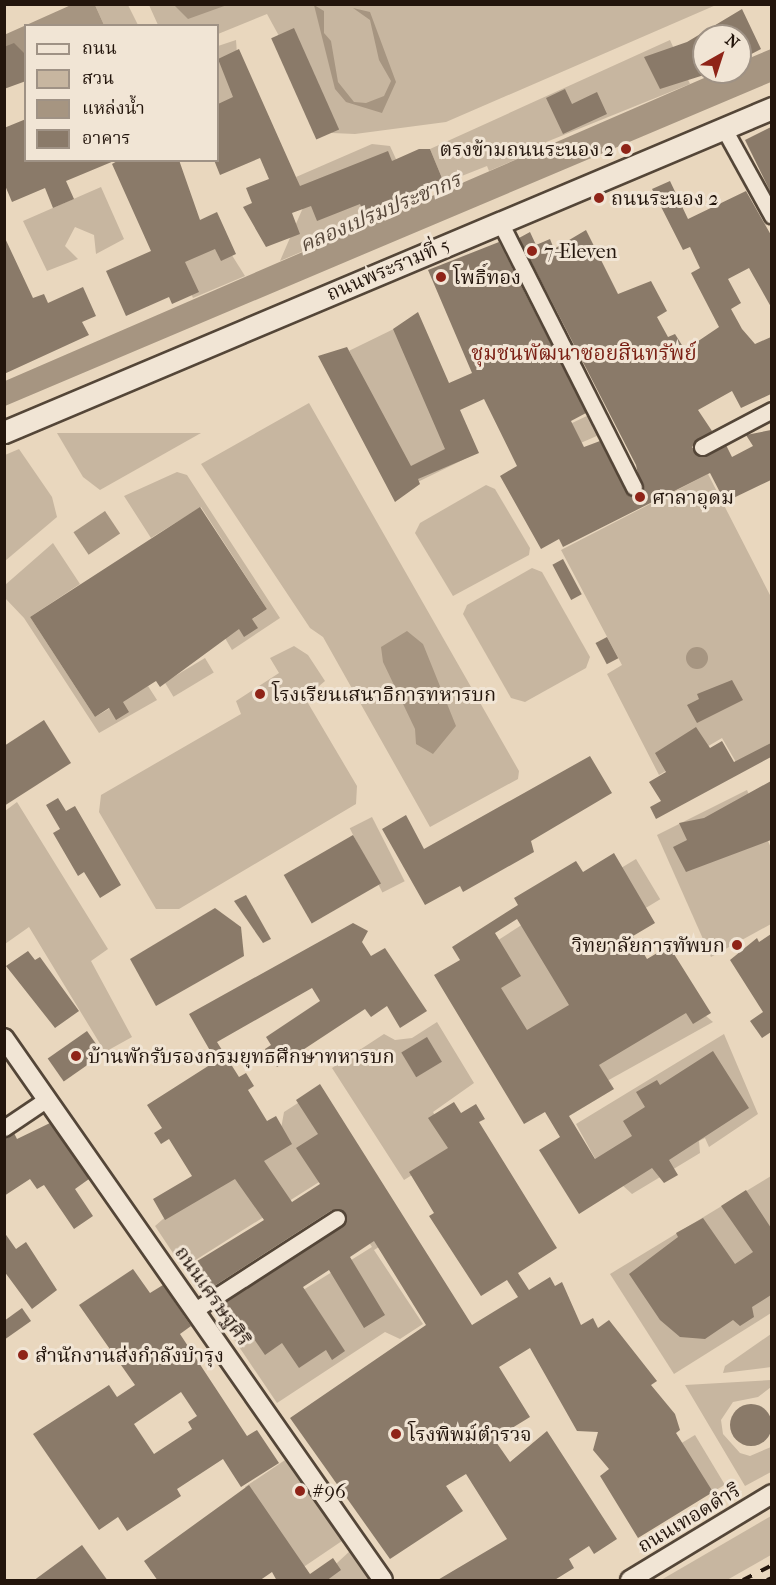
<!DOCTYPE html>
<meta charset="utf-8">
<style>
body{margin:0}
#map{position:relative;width:776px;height:1585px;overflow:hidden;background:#e9d7be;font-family:"IM FELL French Canon","Noto Serif Thai",serif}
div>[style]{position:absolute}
.green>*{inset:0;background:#c7b6a0;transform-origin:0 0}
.water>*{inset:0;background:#a69581;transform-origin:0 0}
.round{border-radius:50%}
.building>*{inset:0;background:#8a7a69;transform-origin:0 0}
.roads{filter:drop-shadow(2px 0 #544638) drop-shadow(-2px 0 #544638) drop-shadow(0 2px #544638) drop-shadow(0 -2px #544638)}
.minor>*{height:15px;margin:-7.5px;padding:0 7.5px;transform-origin:7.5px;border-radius:7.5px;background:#f1e5d5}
.tertiary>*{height:18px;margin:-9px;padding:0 9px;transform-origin:9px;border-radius:9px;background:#f1e5d5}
.secondary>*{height:21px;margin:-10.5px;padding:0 10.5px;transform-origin:10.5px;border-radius:10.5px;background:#f1e5d5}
.rail>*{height:4px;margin-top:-2px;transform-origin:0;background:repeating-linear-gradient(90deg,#23150c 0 10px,transparent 0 20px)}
.dots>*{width:16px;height:16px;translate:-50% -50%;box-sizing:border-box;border:3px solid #f1e5d5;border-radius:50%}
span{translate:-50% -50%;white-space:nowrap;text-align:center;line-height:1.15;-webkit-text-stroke:6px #f1e5d5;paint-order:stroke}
.poi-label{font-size:20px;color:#23150c}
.right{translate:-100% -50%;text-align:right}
.left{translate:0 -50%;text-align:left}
.street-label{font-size:20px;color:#23150c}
.water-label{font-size:21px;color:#57483b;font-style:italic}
.neighbourhood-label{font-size:21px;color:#7a1f14}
.frame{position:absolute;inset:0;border:6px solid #23150c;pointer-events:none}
.legend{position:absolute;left:24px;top:24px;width:195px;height:138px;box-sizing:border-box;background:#f1e5d5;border:2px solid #9f9285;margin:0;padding:8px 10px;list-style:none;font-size:18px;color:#23150c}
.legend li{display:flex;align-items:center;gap:12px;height:30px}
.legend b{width:30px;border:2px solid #9f9285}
.north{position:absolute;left:692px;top:24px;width:60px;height:60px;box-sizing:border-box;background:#f1e5d5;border:2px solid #9f9285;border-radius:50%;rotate:39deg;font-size:16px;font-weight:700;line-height:24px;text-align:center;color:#23150c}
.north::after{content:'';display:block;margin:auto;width:21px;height:27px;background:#8f2418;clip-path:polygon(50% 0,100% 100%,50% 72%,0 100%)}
</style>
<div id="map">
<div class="green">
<div style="clip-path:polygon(95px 5px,128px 5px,138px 25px,104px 25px)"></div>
<div style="clip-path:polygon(149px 5px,716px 5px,446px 122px,355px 134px,332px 133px,267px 14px,218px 34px,218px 26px,158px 25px)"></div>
<div style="clip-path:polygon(236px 40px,240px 96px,218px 106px,218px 46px)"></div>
<div style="clip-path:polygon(670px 40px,690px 84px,524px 151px,526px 155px,489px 171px,487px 166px,444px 183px,430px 149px)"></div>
<div style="clip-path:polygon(372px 144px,390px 146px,416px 203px,280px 261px,305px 203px,296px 177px)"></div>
<div style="clip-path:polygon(101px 187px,124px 239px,96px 254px,94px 235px,75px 227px,65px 246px,78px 259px,47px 271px,23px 221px)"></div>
<div style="clip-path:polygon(218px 233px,245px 276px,193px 298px,172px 249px)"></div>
<div style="left:404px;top:324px;width:148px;height:61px;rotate:64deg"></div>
<div style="clip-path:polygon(309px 403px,519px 771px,518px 779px,430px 827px,323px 637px,310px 628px,201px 464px)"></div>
<div style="clip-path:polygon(589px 415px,599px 435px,576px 445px,536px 440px)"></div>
<div style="clip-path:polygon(57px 433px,201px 433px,100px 490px,83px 477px)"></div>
<div style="clip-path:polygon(19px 449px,52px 497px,57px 517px,5px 561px,5px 455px)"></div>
<div style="clip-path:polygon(177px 472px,187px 475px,280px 618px,232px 650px,225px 638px,267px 609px,201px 507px,151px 538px,124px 496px)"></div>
<div style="clip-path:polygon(708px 474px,771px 597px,771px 747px,737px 764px,722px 738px,659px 775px,607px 674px,622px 665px,561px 550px)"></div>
<div style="clip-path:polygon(486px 485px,495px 489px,530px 548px,529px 555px,453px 596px,415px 533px,420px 523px)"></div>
<div style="clip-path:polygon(53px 543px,80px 584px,30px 617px,95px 717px,148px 686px,157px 700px,99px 733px,24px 618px,5px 598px,5px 585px)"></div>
<div style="clip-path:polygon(532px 568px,542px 572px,590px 657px,586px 668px,525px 702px,511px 698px,463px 614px,467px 605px)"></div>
<div style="clip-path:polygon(294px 646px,308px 655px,325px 681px,305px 698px,357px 786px,356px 804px,179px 909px,156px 909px,99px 812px,101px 795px,241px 714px,236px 701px,279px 673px,270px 658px)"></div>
<div style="left:205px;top:658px;width:17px;height:47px;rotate:59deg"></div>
<div style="clip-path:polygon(747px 790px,771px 848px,771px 924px,711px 957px,657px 835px)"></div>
<div style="clip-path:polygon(17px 802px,108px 949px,91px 961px,132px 1037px,105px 1052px,29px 927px,5px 944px,5px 811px)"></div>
<div style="left:372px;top:817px;width:72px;height:25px;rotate:63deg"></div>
<div style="left:636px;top:859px;width:47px;height:30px;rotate:59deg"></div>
<div style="clip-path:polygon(540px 913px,684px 997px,713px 1022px,571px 1101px,475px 955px)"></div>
<div style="clip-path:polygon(437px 1022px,474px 1083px,433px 1112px,454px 1149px,404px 1180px,332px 1068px,384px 1034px,395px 1040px,412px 1038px)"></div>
<div style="clip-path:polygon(724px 1034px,758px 1114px,709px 1147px,705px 1138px,699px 1141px,700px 1153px,632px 1194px,597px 1162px,576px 1124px)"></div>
<div style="clip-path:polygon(301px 1101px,390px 1240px,374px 1250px,423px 1324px,400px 1339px,385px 1332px,277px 1403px,231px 1335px,372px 1247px,327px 1177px,183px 1268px,155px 1226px,191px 1195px,279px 1140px,284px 1112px)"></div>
<div style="clip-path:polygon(771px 1176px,771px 1313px,674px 1374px,610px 1274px)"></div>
<div style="clip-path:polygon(771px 1334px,771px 1367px,723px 1373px,725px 1366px)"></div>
<div style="clip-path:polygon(771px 1380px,771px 1387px,758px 1397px,733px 1402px,721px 1420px,723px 1434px,740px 1453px,750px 1456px,771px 1447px,771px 1472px,745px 1486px,685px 1385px)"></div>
<div style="left:695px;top:1435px;width:58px;height:21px;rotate:59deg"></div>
<div style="left:288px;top:1458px;width:99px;height:52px;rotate:56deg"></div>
<div style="clip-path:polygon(771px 1516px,771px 1555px,727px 1580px,661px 1580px)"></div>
<div style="clip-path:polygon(351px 1550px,372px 1580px,323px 1580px,323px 1576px)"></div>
</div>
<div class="water">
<div style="clip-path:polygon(71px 5px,95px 5px,104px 25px,26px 26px,25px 55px,5px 47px,4px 35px)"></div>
<div style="clip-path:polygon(174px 5px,227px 5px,188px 19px)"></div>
<div style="clip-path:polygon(314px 5px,324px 11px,324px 33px,331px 41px,338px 82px,354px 102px,366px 103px,384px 96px,391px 81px,379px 60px,370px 20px,353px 8px,370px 12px,396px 82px,382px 113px,346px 102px,335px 89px)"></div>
<div style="clip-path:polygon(771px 49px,771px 82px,5px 406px,5px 381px,718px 72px,740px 72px,740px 62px)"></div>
<div style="left:105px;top:511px;width:27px;height:38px;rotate:56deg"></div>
<div style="clip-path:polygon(407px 631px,423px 644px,456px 726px,433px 754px,416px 744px,415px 729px,383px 662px,381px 647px)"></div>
<div class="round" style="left:686px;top:647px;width:22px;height:22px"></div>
</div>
<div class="building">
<div style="clip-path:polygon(742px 9px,761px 49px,740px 60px,740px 36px,704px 36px,704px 75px,660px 89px,644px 57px,687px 42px)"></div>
<div style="left:294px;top:28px;width:111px;height:25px;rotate:66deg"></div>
<div style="clip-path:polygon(14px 43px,26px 55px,26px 81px,4px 89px,4px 47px)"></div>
<div style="clip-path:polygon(239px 49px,300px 186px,388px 151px,392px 161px,419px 149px,430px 149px,444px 183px,365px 216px,360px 204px,317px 221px,311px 206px,292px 213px,300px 234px,266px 247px,243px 207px,252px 203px,246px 188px,269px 179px,260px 158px,220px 175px,214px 160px,218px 104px,233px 97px,218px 59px)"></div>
<div style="clip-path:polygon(565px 89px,572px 104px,597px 92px,607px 114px,563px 134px,546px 98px)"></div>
<div style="clip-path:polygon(26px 119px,26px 160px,114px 161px,66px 181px,74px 199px,53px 208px,45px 188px,12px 202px,4px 183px,4px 128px)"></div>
<div style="clip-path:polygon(771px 127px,771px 193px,745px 140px)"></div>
<div style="clip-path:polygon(119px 160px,179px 160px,200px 220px,217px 212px,236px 254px,221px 261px,215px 249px,185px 262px,199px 292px,172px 304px,169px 297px,126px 316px,106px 271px,151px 251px,112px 164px)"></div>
<div style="clip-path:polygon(670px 181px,688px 219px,746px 191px,771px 235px,771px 307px,749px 268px,728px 279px,741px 303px,731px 309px,742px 329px,755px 344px,771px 337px,771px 394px,741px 408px,732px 391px,698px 410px,712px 431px,692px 447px,702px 457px,726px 445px,732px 457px,753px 446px,746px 435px,771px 430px,771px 480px,725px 502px,710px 473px,563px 547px,559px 539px,541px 549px,500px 476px,517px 466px,484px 399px,460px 410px,479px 453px,418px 479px,420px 484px,395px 502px,318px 356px,347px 347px,411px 466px,445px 449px,393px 329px,418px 312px,449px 383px,472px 373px,428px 270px,499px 242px,586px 413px,571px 421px,584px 447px,600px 441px,626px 492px,634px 497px,642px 493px,636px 465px,519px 238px,530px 232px,536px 245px,550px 239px,554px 249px,586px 230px,618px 294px,651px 281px,667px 311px,657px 317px,668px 337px,675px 334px,685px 350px,719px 327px,691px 273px,700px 268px,690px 247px,683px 250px,652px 189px)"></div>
<div style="clip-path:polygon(4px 236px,33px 298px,44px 294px,48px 303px,83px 287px,96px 316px,82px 322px,89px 335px,4px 374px)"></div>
<div style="clip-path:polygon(200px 507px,267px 609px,252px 619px,258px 628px,244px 637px,239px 629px,160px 687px,156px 681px,123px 702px,129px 712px,116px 720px,109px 708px,95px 717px,30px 617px)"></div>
<div style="left:563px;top:559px;width:40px;height:12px;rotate:62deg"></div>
<div style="left:607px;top:637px;width:24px;height:13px;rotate:62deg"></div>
<div style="clip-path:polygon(732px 680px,743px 700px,697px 723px,687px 705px,699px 699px,697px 694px)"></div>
<div style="clip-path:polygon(44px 720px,71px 763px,4px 806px,4px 746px)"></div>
<div style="clip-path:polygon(696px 727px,710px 748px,722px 741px,734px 762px,771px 743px,771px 757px,656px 819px,650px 807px,661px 801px,649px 782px,666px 772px,655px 753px)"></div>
<div style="clip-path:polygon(590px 756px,612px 793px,531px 841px,534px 852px,463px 892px,460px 886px,425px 905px,382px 829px,406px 815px,424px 849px)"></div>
<div style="clip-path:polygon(771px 781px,771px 840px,686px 872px,673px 847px,687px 840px,679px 823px,704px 818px)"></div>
<div style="clip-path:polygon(58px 798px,66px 811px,75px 806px,121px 885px,100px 898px,84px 872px,78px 876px,53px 833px,60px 829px,46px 805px)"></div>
<div style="left:353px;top:835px;width:56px;height:80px;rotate:60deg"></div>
<div style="clip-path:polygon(evenodd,614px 853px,655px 923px,633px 936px,647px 959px,669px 946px,711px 1013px,693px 1024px,686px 1013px,599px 1065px,614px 1089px,569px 1116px,595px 1159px,632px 1136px,623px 1121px,645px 1107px,636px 1092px,657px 1080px,660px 1085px,713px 1051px,749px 1108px,669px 1160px,678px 1175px,664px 1183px,652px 1168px,579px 1214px,539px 1150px,560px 1137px,545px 1112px,524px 1124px,434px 975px,460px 960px,452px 947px,518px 905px,514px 898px,576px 861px,583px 872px,614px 853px,517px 919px,569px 1005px,527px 1030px,501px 988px,521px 976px,495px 933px,517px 919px)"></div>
<div style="clip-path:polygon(246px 895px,271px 939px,263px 943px,234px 901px)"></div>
<div style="clip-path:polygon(215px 908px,241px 927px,244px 956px,156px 1006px,130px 959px)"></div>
<div style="clip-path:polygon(353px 923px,368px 931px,362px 942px,371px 956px,385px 948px,427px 1011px,400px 1028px,387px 1006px,371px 1017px,365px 1009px,277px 1067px,265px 1049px,271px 1045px,266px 1037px,320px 1001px,312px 988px,217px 1042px,239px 1077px,246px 1073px,254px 1086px,248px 1090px,267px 1121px,276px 1116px,292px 1144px,264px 1161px,292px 1202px,320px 1184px,296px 1148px,318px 1134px,296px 1100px,320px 1084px,472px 1325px,518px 1297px,507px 1280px,481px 1296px,429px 1216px,434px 1213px,409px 1172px,448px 1148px,428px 1118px,454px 1102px,461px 1113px,476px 1104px,485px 1119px,479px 1122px,557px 1248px,518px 1273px,529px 1290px,550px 1277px,555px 1286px,562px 1282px,581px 1325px,593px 1318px,598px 1328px,609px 1320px,657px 1381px,651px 1385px,675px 1414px,680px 1430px,676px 1433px,713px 1492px,638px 1538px,600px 1476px,609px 1469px,593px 1450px,598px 1432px,577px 1431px,530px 1348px,499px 1367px,530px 1417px,494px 1439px,510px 1462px,547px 1431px,617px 1539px,594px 1554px,589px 1546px,569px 1559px,574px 1568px,553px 1581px,436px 1581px,507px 1539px,466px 1474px,446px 1486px,463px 1511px,390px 1559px,290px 1418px,426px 1325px,374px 1241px,350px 1257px,385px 1315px,364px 1328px,329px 1270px,303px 1287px,345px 1351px,332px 1360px,326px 1350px,299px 1368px,282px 1343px,265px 1355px,245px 1326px,232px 1334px,215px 1308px,342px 1226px,345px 1212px,332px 1210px,205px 1292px,189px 1266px,264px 1220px,235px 1179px,165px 1220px,153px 1199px,192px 1176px,169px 1139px,161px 1144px,154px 1133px,162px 1128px,147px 1105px,216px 1061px,189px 1014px)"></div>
<div style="clip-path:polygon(771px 934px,771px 1032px,762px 1038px,750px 1021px,763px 1012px,730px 960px,757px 938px,759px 942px)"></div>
<div style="clip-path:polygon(28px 951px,35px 960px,40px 957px,79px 1011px,55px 1028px,6px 966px)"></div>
<div style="left:87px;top:1031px;width:28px;height:48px;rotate:55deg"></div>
<div style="left:427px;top:1037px;width:29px;height:30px;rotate:59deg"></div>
<div style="clip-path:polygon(50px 1123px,89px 1179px,75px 1189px,93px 1216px,74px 1229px,44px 1185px,37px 1189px,30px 1179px,4px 1196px,4px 1138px,14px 1133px,17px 1139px)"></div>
<div style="clip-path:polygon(746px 1190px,771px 1228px,771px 1295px,752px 1307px,754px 1317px,740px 1326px,733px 1320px,705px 1339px,680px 1337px,660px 1320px,629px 1274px,678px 1237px,676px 1233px,703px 1218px,735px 1264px,753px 1252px,721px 1206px)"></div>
<div style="clip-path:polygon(4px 1232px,16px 1249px,26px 1242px,57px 1290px,32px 1309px,4px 1271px)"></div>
<div style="clip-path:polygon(evenodd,133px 1269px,150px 1293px,163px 1285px,191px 1326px,180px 1334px,247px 1436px,257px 1430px,279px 1463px,241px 1487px,223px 1459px,177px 1489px,181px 1496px,127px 1531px,118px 1517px,99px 1530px,33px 1434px,109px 1385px,117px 1397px,135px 1385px,79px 1305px,133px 1269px,181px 1392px,197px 1416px,188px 1422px,192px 1429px,154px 1454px,134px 1424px,181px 1392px)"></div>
<div style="clip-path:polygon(22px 1308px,31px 1321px,4px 1340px,4px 1321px)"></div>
<div class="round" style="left:730px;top:1404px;width:42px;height:42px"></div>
<div style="clip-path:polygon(249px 1485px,310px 1574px,333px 1558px,341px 1570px,326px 1581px,277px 1581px,272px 1572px,259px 1581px,158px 1581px,144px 1561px)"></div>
<div style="clip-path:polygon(82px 1545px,108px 1581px,33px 1581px)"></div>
</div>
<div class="roads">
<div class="minor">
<div style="left:724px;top:129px;width:99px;rotate:61.1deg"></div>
<div style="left:500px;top:222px;width:297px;rotate:63.2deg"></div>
<div style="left:702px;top:447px;width:79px;rotate:-27.9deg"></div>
<div style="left:4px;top:1128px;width:52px;rotate:-34deg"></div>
<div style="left:195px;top:1310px;width:169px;rotate:-32.9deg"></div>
</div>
<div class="tertiary">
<div style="left:4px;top:1038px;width:661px;rotate:55.04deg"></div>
<div style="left:630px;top:1580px;width:166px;rotate:-31.2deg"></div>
</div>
<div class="secondary">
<div style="left:4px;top:432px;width:834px;rotate:-22.87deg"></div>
</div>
</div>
<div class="rail">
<div style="left:743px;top:1580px;width:33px;rotate:-27deg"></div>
<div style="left:767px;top:1580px;width:5px;rotate:-22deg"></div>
</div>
<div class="dots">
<div style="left:626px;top:149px;background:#8f2418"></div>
<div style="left:599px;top:198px;background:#8f2418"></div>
<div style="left:532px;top:251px;background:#8f2418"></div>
<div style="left:441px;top:277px;background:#8f2418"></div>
<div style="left:640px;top:497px;background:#8f2418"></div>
<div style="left:260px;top:694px;background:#8f2418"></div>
<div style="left:737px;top:945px;background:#8f2418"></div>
<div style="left:76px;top:1056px;background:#8f2418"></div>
<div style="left:23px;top:1355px;background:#8f2418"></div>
<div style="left:396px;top:1434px;background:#8f2418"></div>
<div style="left:300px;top:1491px;background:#8f2418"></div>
</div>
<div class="poi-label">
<span class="right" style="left:614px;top:149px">ตรงข้ามถนนระนอง 2</span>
<span class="left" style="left:611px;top:198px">ถนนระนอง 2</span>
<span class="left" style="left:544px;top:251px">7-Eleven</span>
<span class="left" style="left:453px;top:277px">โพธิ์ทอง</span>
<span class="left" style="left:652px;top:497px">ศาลาอุดม</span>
<span class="left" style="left:272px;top:694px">โรงเรียนเสนาธิการทหารบก</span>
<span class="right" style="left:725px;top:945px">วิทยาลัยการทัพบก</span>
<span class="left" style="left:88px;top:1056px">บ้านพักรับรองกรมยุทธศึกษาทหารบก</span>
<span class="left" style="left:35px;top:1355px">สํานักงานส่งกําลังบํารุง</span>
<span class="left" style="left:408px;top:1434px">โรงพิพม์ตำรวจ</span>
<span class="left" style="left:312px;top:1491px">#96</span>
</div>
<div class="street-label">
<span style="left:388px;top:269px;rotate:-23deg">ถนนพระรามที่ 5</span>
<span style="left:213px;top:1296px;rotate:55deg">ถนนเศรษฐศิริ</span>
<span style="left:689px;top:1518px;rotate:-31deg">ถนนเทอดดำริ</span>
</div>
<div class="water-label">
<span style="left:380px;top:212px;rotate:-23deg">คลองเปรมประชากร</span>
</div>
<div class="neighbourhood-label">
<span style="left:584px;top:353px">ชุมชนพัฒนาซอยสินทรัพย์</span>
</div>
<div class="frame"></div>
<ul class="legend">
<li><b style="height:8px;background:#f1e5d5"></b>ถนน</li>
<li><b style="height:16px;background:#c7b6a0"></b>สวน</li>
<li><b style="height:16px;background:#a69581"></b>แหล่งน้ำ</li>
<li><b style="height:16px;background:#8a7a69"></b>อาคาร</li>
</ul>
<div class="north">N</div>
</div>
